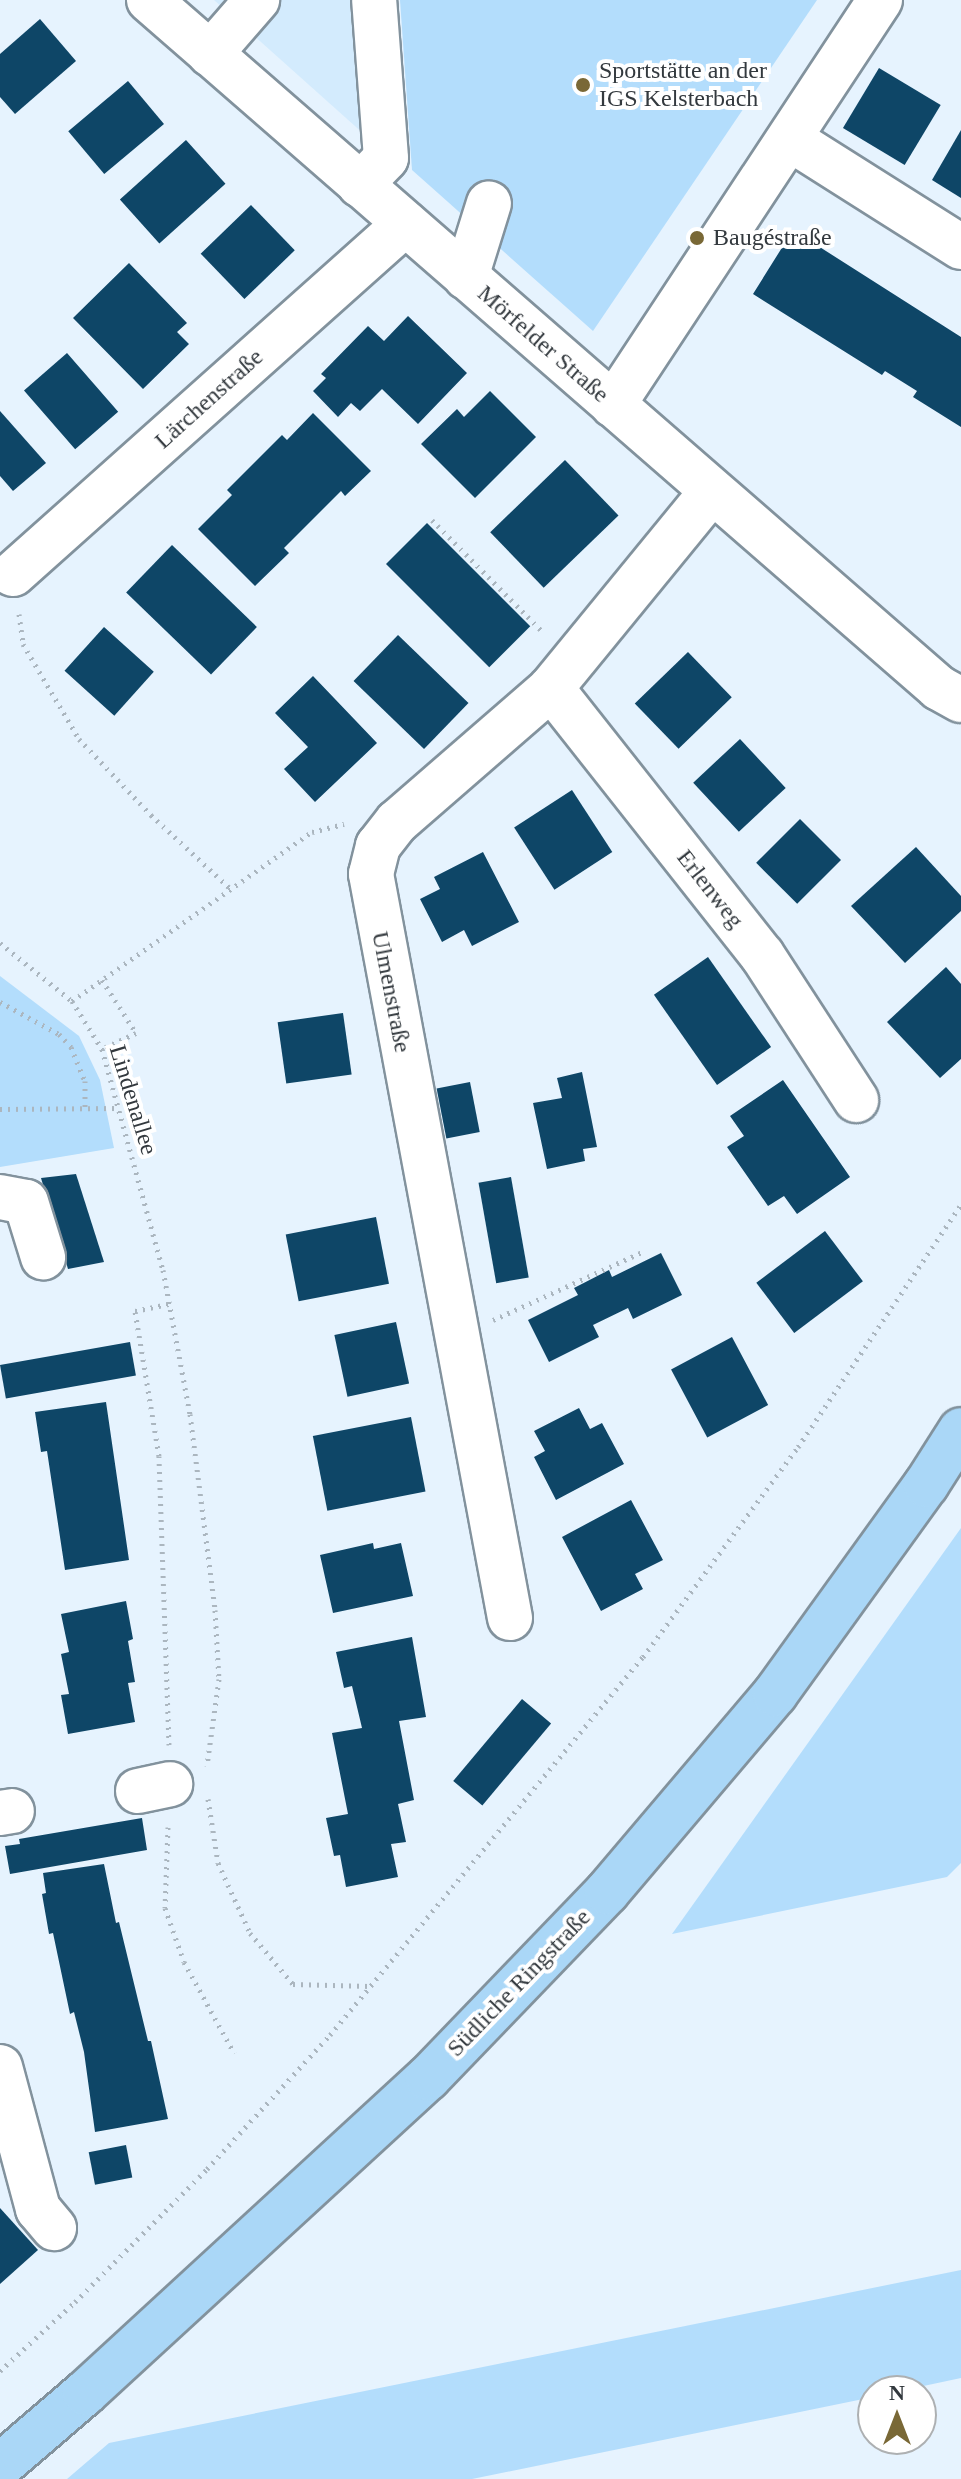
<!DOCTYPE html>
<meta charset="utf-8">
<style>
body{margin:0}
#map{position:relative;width:961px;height:2479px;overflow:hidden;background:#e6f3fe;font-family:"Times New Roman",serif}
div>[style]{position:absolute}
.built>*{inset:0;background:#d3ebfd}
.green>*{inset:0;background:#b3ddfc}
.building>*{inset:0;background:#0e4667;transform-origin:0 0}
.path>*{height:5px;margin-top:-2.5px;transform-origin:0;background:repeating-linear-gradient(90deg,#abb6bf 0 2px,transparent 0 8px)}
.roads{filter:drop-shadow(2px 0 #82929d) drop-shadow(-2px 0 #82929d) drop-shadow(0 2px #82929d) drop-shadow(0 -2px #82929d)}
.minor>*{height:44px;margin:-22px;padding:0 22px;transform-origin:22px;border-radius:22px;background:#fff}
.major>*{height:44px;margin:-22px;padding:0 22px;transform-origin:22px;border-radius:22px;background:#aad7f7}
.dots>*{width:22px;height:22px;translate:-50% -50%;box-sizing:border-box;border:4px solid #fff;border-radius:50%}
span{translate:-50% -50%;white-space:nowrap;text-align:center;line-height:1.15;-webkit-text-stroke:8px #fff;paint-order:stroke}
.poi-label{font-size:24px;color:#33393e}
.left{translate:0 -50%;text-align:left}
.street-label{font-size:24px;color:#33393e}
.north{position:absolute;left:857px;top:2375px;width:80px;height:80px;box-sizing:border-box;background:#fff;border:2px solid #adb0b2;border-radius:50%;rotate:0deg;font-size:22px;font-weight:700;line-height:32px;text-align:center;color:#33393e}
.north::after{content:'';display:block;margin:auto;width:28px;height:36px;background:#796836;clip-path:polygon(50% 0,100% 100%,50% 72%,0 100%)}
</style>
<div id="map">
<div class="built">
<div style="clip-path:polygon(214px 0,391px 0,403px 169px)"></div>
</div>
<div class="green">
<div style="clip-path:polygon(400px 0,817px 0,593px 331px,412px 170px)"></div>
<div style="clip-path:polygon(0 976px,79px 1036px,100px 1080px,114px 1148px,0 1167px)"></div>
<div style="clip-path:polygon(961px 1528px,961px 1863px,947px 1877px,672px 1934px)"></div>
<div style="clip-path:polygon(961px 2270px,961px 2378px,900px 2391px,873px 2391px,873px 2397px,472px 2479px,67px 2479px,109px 2443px)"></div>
</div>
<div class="building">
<div style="clip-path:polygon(40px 19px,76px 61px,15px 114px,0 97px,0 54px)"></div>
<div style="left:879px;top:68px;width:72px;height:70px;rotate:31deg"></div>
<div style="left:128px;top:81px;width:56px;height:78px;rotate:50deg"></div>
<div style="clip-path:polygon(961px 130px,961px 198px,932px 180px)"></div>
<div style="left:186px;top:140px;width:59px;height:89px;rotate:48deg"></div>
<div style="left:251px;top:205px;width:63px;height:70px;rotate:46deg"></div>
<div style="clip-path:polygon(793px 230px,961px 337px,961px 427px,913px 397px,917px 391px,885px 371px,882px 375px,753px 294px)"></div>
<div style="clip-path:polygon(129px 263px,187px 323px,177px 332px,189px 344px,143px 389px,73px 318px)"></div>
<div style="clip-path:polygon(408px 316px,467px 373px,418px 424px,382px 389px,360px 411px,351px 403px,338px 417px,313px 391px,326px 378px,321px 374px,368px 326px,384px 341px)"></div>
<div style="left:67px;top:353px;width:78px;height:57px;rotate:49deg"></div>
<div style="clip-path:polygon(490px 391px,536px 437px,475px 498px,421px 444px,457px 409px,464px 417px)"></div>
<div style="clip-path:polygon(0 411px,46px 463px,13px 491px,0 476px)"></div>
<div style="clip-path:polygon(313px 413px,371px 471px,345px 496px,341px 491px,284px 548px,289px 553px,255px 586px,198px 529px,232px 495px,227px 490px,282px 435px,287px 440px)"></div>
<div style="left:565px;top:460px;width:77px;height:104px;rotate:46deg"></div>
<div style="left:427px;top:523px;width:146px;height:58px;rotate:45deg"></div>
<div style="left:172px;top:545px;width:118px;height:66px;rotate:44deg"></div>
<div style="left:104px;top:627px;width:67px;height:59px;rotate:42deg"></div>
<div style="left:398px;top:635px;width:98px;height:64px;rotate:44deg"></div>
<div style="left:688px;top:652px;width:63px;height:74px;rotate:46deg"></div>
<div style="clip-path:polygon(313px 676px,377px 743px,315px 802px,284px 769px,308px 747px,275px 713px)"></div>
<div style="left:740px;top:739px;width:67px;height:64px;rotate:47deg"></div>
<div style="left:572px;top:790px;width:74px;height:69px;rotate:57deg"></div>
<div style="left:800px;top:819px;width:58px;height:62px;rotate:45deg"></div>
<div style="clip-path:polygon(916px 847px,961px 896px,961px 911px,905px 963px,851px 906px)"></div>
<div style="clip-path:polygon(483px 852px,519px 922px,472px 946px,464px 930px,442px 942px,420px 899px,440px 889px,434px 877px)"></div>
<div style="left:708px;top:957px;width:110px;height:66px;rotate:55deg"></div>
<div style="clip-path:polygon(946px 967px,961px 984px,961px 1059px,940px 1078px,887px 1022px)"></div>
<div style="left:343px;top:1013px;width:62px;height:66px;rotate:82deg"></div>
<div style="clip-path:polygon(582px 1072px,597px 1147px,583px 1149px,585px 1161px,547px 1169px,533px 1103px,562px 1098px,557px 1078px)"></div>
<div style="clip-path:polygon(783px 1080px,850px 1177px,797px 1214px,784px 1196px,768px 1206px,727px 1147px,744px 1136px,730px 1116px)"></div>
<div style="left:470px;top:1082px;width:51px;height:34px;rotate:79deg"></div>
<div style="clip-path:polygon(76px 1174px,104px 1262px,68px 1269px,41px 1178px)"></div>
<div style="left:511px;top:1177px;width:102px;height:33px;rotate:80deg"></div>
<div style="left:376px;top:1217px;width:68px;height:92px;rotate:79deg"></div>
<div style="left:825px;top:1231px;width:63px;height:86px;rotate:53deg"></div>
<div style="clip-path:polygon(661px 1253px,682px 1295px,633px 1319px,628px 1308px,593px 1325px,599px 1337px,549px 1362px,528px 1320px,578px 1295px,574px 1288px,609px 1270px,612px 1277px)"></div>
<div style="left:396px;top:1322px;width:63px;height:63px;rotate:78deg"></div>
<div style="left:732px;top:1337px;width:77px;height:69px;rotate:62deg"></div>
<div style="left:130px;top:1342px;width:34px;height:132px;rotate:80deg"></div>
<div style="clip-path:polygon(106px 1402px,129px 1560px,65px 1570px,47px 1451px,41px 1452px,35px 1412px)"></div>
<div style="clip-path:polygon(579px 1408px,590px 1429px,602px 1423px,624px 1464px,556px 1500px,534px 1457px,545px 1451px,534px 1431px)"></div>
<div style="left:411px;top:1417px;width:76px;height:100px;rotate:79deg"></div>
<div style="clip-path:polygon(631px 1500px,663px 1560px,635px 1574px,643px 1589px,601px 1611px,562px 1537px)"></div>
<div style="clip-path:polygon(373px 1543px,374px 1549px,401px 1543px,413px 1596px,333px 1613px,320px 1555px)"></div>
<div style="clip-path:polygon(126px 1601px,133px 1639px,128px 1641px,135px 1682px,128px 1683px,135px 1722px,68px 1734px,61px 1695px,69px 1694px,61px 1654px,69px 1652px,61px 1614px)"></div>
<div style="clip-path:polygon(412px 1637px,426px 1717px,399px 1721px,414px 1800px,398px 1804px,406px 1842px,391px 1844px,398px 1877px,346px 1887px,340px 1855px,334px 1856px,326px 1818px,348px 1814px,332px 1733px,362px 1728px,352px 1686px,344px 1688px,336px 1652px)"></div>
<div style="left:522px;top:1699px;width:38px;height:107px;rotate:40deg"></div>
<div style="clip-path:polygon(142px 1818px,147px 1850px,10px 1874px,5px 1846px,20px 1844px,19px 1839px)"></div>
<div style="clip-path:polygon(104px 1864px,116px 1923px,119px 1922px,148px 2041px,151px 2041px,168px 2119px,95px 2132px,84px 2052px,74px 2012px,70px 2014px,53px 1933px,49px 1934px,42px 1894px,46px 1893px,43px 1873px)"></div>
<div style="left:126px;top:2145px;width:33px;height:38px;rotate:79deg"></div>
<div style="clip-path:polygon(0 2208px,38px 2250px,0 2284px)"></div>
</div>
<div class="path">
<div style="left:432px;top:520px;width:159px;rotate:45.3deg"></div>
<div style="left:19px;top:614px;width:30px;rotate:82deg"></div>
<div style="left:23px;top:644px;width:110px;rotate:59.5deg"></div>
<div style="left:79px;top:739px;width:105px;rotate:46.5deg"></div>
<div style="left:151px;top:815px;width:109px;rotate:42.8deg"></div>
<div style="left:0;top:943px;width:92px;rotate:38.9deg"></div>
<div style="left:72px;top:1001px;width:57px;rotate:58deg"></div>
<div style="left:102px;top:1049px;width:229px;rotate:74.6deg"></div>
<div style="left:163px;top:1270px;width:147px;rotate:79.4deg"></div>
<div style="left:190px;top:1414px;width:198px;rotate:82.7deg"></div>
<div style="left:215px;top:1610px;width:69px;rotate:86.7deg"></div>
<div style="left:219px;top:1679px;width:88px;rotate:97.9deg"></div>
<div style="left:102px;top:980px;width:63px;rotate:57.3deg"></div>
<div style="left:136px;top:1033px;width:38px;rotate:155deg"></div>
<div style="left:72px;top:1001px;width:294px;rotate:-35.2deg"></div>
<div style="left:312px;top:832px;width:33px;rotate:-14deg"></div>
<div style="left:0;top:1002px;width:67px;rotate:28.5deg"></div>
<div style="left:59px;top:1034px;width:18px;rotate:47deg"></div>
<div style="left:71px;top:1047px;width:37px;rotate:68deg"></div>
<div style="left:85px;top:1081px;width:29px;rotate:90deg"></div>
<div style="left:0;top:1109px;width:119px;rotate:-0.5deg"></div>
<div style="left:493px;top:1320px;width:164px;rotate:-24.5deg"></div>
<div style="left:169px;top:1745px;width:289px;rotate:-92deg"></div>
<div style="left:159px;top:1456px;width:147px;rotate:-99.4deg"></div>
<div style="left:135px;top:1311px;width:35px;rotate:-12deg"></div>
<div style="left:208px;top:1799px;width:65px;rotate:81.1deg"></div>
<div style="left:218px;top:1863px;width:77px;rotate:65.4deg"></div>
<div style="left:250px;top:1933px;width:67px;rotate:49.9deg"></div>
<div style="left:293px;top:1984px;width:77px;rotate:1.5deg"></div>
<div style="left:168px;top:1827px;width:81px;rotate:92.1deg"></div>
<div style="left:165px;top:1908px;width:57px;rotate:70.6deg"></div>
<div style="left:184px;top:1962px;width:104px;rotate:61.2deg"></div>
<div style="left:0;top:2371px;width:102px;rotate:-42.6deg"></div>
<div style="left:75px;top:2302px;width:187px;rotate:-45.2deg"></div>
<div style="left:207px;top:2169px;width:182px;rotate:-47.5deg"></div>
<div style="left:330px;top:2035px;width:491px;rotate:-50.4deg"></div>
<div style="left:643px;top:1657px;width:261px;rotate:-53.6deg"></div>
<div style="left:798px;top:1447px;width:293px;rotate:-56.1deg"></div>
</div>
<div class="roads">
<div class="minor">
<div style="left:149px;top:0;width:1048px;rotate:41.05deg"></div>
<div style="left:939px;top:688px;width:25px;rotate:29deg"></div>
<div style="left:210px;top:54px;width:72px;rotate:-49deg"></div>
<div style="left:790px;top:139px;width:202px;rotate:32.3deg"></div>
<div style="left:360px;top:185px;width:37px;rotate:-46deg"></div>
<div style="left:386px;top:158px;width:158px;rotate:-94.3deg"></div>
<div style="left:466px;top:277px;width:77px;rotate:-72.7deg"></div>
<div style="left:613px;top:405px;width:485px;rotate:-56.6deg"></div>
<div style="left:13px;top:574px;width:526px;rotate:-41.76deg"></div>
<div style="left:551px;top:688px;width:340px;rotate:51.7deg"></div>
<div style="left:762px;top:955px;width:173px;rotate:57deg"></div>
<div style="left:0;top:1197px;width:26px;rotate:11deg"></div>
<div style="left:26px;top:1202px;width:58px;rotate:72.8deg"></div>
<div style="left:510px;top:1618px;width:757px;rotate:-100.58deg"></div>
<div style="left:371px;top:874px;width:29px;rotate:-76deg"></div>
<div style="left:378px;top:846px;width:31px;rotate:-52deg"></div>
<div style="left:397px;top:822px;width:204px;rotate:-41deg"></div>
<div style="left:551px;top:688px;width:254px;rotate:-50.7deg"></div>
<div style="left:138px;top:1791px;width:33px;rotate:-12deg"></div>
<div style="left:0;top:1813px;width:12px;rotate:-9deg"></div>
<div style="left:0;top:2067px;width:147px;rotate:75deg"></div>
<div style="left:38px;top:2209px;width:25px;rotate:50deg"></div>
</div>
<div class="major">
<div style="left:0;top:2466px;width:112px;rotate:-40.7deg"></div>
<div style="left:85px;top:2393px;width:466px;rotate:-42.6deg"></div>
<div style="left:428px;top:2078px;width:258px;rotate:-46.1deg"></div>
<div style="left:607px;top:1892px;width:260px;rotate:-49.7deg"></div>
<div style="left:775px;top:1694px;width:258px;rotate:-54.2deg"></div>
<div style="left:926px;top:1485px;width:65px;rotate:-57.5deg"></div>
</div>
</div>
<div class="dots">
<div style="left:583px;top:85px;background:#796836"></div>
<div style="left:697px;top:238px;background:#796836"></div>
</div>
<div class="poi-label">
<span class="left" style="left:599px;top:85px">Sportstätte an der<br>IGS Kelsterbach</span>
<span class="left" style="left:713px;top:238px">Baugéstraße</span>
</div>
<div class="street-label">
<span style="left:543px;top:344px;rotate:41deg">Mörfelder Straße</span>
<span style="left:209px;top:399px;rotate:-42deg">Lärchenstraße</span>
<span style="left:710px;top:889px;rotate:52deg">Erlenweg</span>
<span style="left:391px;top:992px;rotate:79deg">Ulmenstraße</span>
<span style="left:133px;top:1100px;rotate:73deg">Lindenallee</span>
<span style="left:519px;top:1983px;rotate:-46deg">Südliche Ringstraße</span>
</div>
<div class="north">N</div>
</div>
